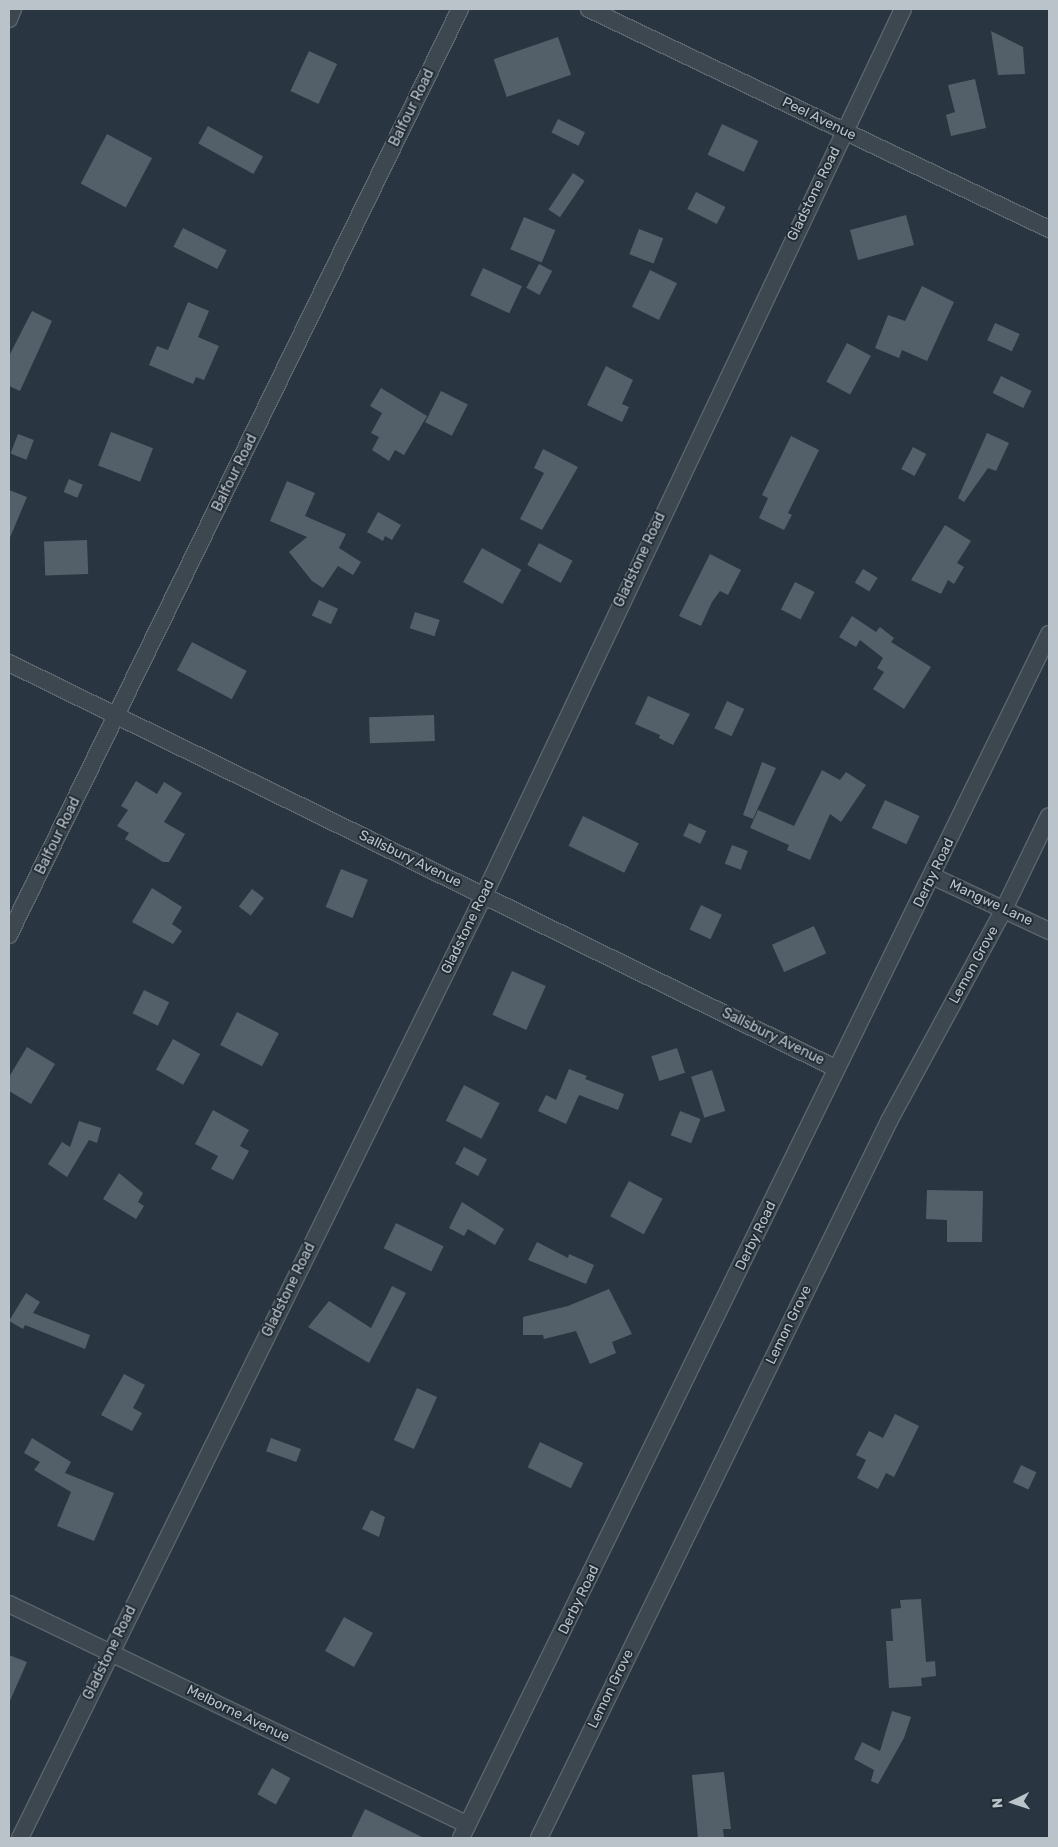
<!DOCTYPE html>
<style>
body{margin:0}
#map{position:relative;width:1058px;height:1847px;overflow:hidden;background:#293540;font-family:Rubik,sans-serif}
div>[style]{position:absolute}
.building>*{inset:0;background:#53606a;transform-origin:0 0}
.roads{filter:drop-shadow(1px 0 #5b656d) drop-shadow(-1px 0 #5b656d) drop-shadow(0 1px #5b656d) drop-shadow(0 -1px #5b656d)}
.minor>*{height:16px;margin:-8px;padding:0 8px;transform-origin:8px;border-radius:8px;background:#3d4750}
span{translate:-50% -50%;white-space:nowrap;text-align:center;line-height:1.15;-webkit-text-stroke:4px #222c35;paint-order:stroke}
.street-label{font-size:14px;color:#bac2ca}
.frame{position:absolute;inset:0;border:10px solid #bac2ca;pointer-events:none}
.north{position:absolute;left:988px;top:1777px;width:50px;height:50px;-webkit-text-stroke:4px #222c35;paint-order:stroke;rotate:266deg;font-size:14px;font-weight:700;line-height:20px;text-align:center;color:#bac2ca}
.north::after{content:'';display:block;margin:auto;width:18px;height:22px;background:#bac2ca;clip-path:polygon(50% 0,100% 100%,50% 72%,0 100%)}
</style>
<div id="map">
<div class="building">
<div style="clip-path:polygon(991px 31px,1023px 47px,1025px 74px,998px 75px)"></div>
<div style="left:558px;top:37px;width:40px;height:68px;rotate:71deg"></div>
<div style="left:309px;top:51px;width:31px;height:44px;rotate:25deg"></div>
<div style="clip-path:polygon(975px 79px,986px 128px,951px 136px,946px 115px,955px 112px,948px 85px)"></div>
<div style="left:558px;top:119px;width:30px;height:15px;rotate:26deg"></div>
<div style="left:722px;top:124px;width:40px;height:34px;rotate:25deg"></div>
<div style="left:208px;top:126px;width:63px;height:20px;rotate:29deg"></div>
<div style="left:107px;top:134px;width:51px;height:56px;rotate:28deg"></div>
<div style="left:573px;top:173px;width:14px;height:44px;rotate:34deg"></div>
<div style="left:696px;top:192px;width:33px;height:19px;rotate:27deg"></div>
<div style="left:906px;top:215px;width:31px;height:58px;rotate:75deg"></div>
<div style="left:524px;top:217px;width:34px;height:35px;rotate:23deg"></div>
<div style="left:183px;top:228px;width:49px;height:21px;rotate:27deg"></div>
<div style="left:639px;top:229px;width:26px;height:27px;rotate:21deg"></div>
<div style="left:539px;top:264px;width:15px;height:27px;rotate:28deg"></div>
<div style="left:483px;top:268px;width:43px;height:30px;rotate:25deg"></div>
<div style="left:650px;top:270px;width:30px;height:41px;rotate:26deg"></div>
<div style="clip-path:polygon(922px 286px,954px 302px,927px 361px,902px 350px,899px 358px,875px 348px,888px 315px,905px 321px)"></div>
<div style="clip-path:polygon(188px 302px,209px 311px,198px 337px,219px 346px,204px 380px,196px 377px,193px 384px,149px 365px,157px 346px,168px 350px)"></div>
<div style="clip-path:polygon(32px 311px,52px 321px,20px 391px,9px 386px,9px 356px)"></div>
<div style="left:995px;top:323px;width:27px;height:19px;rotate:24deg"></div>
<div style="left:847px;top:343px;width:27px;height:44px;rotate:28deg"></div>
<div style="clip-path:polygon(606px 366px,633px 380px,622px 404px,629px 407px,622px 422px,587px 405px)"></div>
<div style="left:1001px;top:376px;width:34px;height:19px;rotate:26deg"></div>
<div style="clip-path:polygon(381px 388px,427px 416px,404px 455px,395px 450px,389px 461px,372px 450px,379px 437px,371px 433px,382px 413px,370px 406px)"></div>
<div style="left:441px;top:391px;width:30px;height:35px;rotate:27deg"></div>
<div style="left:111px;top:432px;width:45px;height:36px;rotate:21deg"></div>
<div style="clip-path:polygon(987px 433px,1009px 443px,996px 471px,988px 468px,964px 502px,958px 498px)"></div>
<div style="left:18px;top:434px;width:17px;height:21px;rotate:21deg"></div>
<div style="clip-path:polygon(791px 436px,819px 450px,788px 513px,792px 515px,784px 530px,759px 518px,768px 498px,762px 495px)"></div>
<div style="left:913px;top:447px;width:15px;height:25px;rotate:28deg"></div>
<div style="clip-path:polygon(543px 449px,578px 467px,542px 530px,520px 519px,544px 473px,534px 468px)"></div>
<div style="left:69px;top:479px;width:15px;height:14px;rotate:23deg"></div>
<div style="clip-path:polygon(287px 481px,315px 493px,305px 516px,346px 534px,339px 548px,361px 562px,353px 575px,338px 566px,323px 588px,312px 581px,289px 552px,307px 537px,270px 521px)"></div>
<div style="clip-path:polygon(9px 490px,27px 497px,9px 540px)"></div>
<div style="clip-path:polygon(378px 512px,401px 525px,392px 540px,385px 536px,383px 541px,367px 532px)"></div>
<div style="clip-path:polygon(945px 525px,971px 541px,957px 563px,964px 567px,954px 584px,948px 580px,941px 594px,911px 580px)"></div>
<div style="left:87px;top:540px;width:34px;height:43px;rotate:88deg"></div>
<div style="left:539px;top:543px;width:38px;height:25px;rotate:28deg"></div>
<div style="left:482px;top:548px;width:45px;height:39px;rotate:29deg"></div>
<div style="clip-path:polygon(710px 554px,741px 570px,728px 595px,720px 591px,712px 602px,701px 626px,679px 616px)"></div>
<div style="left:863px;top:569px;width:17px;height:16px;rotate:31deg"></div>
<div style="left:795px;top:582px;width:22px;height:31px;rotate:27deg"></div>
<div style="left:319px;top:600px;width:21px;height:17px;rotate:25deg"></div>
<div style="left:415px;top:612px;width:26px;height:17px;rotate:18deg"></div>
<div style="clip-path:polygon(852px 616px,876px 632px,880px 627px,894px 638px,891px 642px,931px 667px,904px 709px,873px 689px,884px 672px,877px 668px,883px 658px,860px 640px,856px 647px,839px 637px)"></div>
<div style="left:192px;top:642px;width:62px;height:32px;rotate:28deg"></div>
<div style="clip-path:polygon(648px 696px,690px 714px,673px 745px,659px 738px,660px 735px,635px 724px)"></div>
<div style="left:727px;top:701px;width:19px;height:30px;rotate:25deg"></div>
<div style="left:434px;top:715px;width:26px;height:65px;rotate:88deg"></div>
<div style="clip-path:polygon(762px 762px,776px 768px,753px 819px,743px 815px)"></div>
<div style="clip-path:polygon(822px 770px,840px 780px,846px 772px,866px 785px,841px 822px,830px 814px,810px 860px,787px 850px,789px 845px,750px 828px,758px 810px,794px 826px)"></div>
<div style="clip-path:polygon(136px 781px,157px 794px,164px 782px,182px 793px,164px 822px,185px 834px,169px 862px,163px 862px,125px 839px,129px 833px,117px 826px,128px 810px,121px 806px)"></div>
<div style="left:885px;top:800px;width:38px;height:31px;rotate:25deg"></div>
<div style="left:583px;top:816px;width:62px;height:33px;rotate:26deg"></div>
<div style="left:689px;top:823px;width:19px;height:14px;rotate:25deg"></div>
<div style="left:732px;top:845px;width:17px;height:20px;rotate:21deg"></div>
<div style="left:341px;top:869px;width:29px;height:41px;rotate:22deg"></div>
<div style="clip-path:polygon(152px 888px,182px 907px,172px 924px,182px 931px,173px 944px,132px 922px)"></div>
<div style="left:252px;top:889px;width:15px;height:22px;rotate:37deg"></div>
<div style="left:701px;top:905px;width:23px;height:27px;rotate:25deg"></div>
<div style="left:814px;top:926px;width:30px;height:46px;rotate:66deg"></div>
<div style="left:512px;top:971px;width:37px;height:48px;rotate:24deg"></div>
<div style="left:144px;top:990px;width:28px;height:26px;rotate:26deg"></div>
<div style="left:237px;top:1012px;width:47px;height:37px;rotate:27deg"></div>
<div style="left:173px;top:1039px;width:31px;height:35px;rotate:29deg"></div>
<div style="clip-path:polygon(27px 1047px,55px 1064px,31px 1104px,9px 1091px,9px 1077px)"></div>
<div style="left:677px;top:1048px;width:26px;height:27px;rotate:72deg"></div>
<div style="clip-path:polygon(569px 1069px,587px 1076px,585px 1079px,624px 1094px,618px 1110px,579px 1095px,566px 1124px,538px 1111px,546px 1095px,556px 1100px)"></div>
<div style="left:712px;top:1070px;width:43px;height:22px;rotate:72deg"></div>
<div style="left:464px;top:1085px;width:40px;height:40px;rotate:27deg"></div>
<div style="clip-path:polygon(213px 1110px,249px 1130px,240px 1146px,249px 1151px,233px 1180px,211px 1169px,218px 1156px,195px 1144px)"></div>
<div style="left:680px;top:1111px;width:22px;height:26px;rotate:21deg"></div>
<div style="clip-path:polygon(79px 1121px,101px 1128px,97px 1143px,89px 1140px,67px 1177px,48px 1164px,62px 1142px,70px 1147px)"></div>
<div style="left:464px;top:1147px;width:26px;height:19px;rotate:28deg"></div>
<div style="clip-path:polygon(119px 1173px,143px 1193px,138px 1202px,144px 1206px,136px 1219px,103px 1199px)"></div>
<div style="left:629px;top:1181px;width:38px;height:40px;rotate:28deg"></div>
<div style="clip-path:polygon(927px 1190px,983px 1191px,982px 1242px,947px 1242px,947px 1220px,926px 1219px)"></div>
<div style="clip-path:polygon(462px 1202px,504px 1229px,495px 1245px,468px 1229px,464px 1236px,449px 1228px)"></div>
<div style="left:396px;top:1223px;width:53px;height:28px;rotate:26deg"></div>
<div style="clip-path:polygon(537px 1242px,568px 1258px,569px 1254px,594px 1265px,586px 1284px,528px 1260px)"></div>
<div style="clip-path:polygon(392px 1286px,406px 1293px,369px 1363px,308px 1327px,329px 1301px,371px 1328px)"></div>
<div style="clip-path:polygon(609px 1289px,632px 1334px,612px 1342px,616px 1353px,590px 1364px,576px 1331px,544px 1339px,543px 1335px,523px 1335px,523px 1317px,568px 1306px)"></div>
<div style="clip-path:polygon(26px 1293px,40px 1302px,33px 1313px,90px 1335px,85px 1349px,25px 1325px,23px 1329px,9px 1321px)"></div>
<div style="clip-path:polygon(124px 1374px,145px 1385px,133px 1408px,142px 1413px,132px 1431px,101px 1415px)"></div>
<div style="left:417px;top:1388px;width:22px;height:57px;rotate:24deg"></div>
<div style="clip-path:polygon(895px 1414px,919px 1426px,894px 1477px,886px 1473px,878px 1489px,857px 1478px,866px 1460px,856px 1455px,869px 1431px,883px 1438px)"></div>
<div style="clip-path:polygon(32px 1438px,71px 1462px,65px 1473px,114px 1493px,94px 1541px,57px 1526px,71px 1492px,34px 1470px,40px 1462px,24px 1453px)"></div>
<div style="left:271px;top:1438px;width:32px;height:14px;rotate:20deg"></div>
<div style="left:540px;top:1442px;width:48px;height:28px;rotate:26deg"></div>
<div style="left:1021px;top:1465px;width:17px;height:19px;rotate:25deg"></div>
<div style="clip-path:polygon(371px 1510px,385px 1517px,379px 1537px,362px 1529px)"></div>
<div style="clip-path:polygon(921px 1599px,926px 1662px,935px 1661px,936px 1676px,921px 1678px,922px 1686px,889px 1688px,886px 1641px,893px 1641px,891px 1609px,901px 1608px,900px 1600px)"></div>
<div style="left:344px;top:1617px;width:33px;height:39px;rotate:29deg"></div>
<div style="clip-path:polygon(9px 1655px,27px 1662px,9px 1703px)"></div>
<div style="clip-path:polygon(892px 1711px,911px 1717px,904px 1738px,878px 1784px,871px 1781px,874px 1770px,854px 1759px,862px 1742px,880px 1751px)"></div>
<div style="left:272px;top:1768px;width:21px;height:30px;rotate:29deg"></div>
<div style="clip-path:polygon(724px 1772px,731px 1829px,723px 1829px,724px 1838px,698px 1838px,692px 1775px)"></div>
<div style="clip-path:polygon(365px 1809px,424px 1838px,351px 1838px)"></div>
</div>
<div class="roads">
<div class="minor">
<div style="left:589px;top:9px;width:510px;rotate:25.56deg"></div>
<div style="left:9px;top:19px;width:11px;rotate:-68deg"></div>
<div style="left:9px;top:663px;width:922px;rotate:26.12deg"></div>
<div style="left:932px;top:876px;width:129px;rotate:25.2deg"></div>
<div style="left:9px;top:935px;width:1030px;rotate:-64.03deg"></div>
<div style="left:9px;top:1604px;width:509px;rotate:25.71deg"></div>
<div style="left:20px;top:1838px;width:1051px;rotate:-63.8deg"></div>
<div style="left:484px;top:895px;width:980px;rotate:-64.69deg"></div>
<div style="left:461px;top:1838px;width:1340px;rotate:-63.97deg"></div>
<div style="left:539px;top:1838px;width:798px;rotate:-63.98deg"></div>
<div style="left:889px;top:1121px;width:241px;rotate:-61.5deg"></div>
<div style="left:1004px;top:909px;width:103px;rotate:-64.2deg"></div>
</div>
</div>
<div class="street-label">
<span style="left:412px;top:108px;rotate:-64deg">Balfour Road</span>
<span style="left:819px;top:119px;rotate:26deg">Peel Avenue</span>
<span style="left:814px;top:194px;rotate:-64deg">Gladstone Road</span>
<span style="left:235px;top:473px;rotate:-64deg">Balfour Road</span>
<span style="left:640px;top:560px;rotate:-65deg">Gladstone Road</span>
<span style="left:58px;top:836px;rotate:-64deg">Balfour Road</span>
<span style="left:410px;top:859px;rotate:26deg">Sallsbury Avenue</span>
<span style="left:934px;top:873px;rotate:-64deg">Derby Road</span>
<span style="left:991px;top:903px;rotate:25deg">Mangwe Lane</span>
<span style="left:468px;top:927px;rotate:-64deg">Gladstone Road</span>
<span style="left:974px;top:965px;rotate:-61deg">Lemon Grove</span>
<span style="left:773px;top:1037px;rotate:26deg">Sallsbury Avenue</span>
<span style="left:756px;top:1236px;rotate:-64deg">Derby Road</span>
<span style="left:289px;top:1290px;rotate:-64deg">Gladstone Road</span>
<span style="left:789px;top:1325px;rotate:-64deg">Lemon Grove</span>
<span style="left:579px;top:1600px;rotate:-64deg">Derby Road</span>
<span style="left:110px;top:1653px;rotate:-64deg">Gladstone Road</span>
<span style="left:611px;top:1689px;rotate:-64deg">Lemon Grove</span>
<span style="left:238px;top:1714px;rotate:26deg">Melborne Avenue</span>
</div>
<div class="frame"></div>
<div class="north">N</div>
</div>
